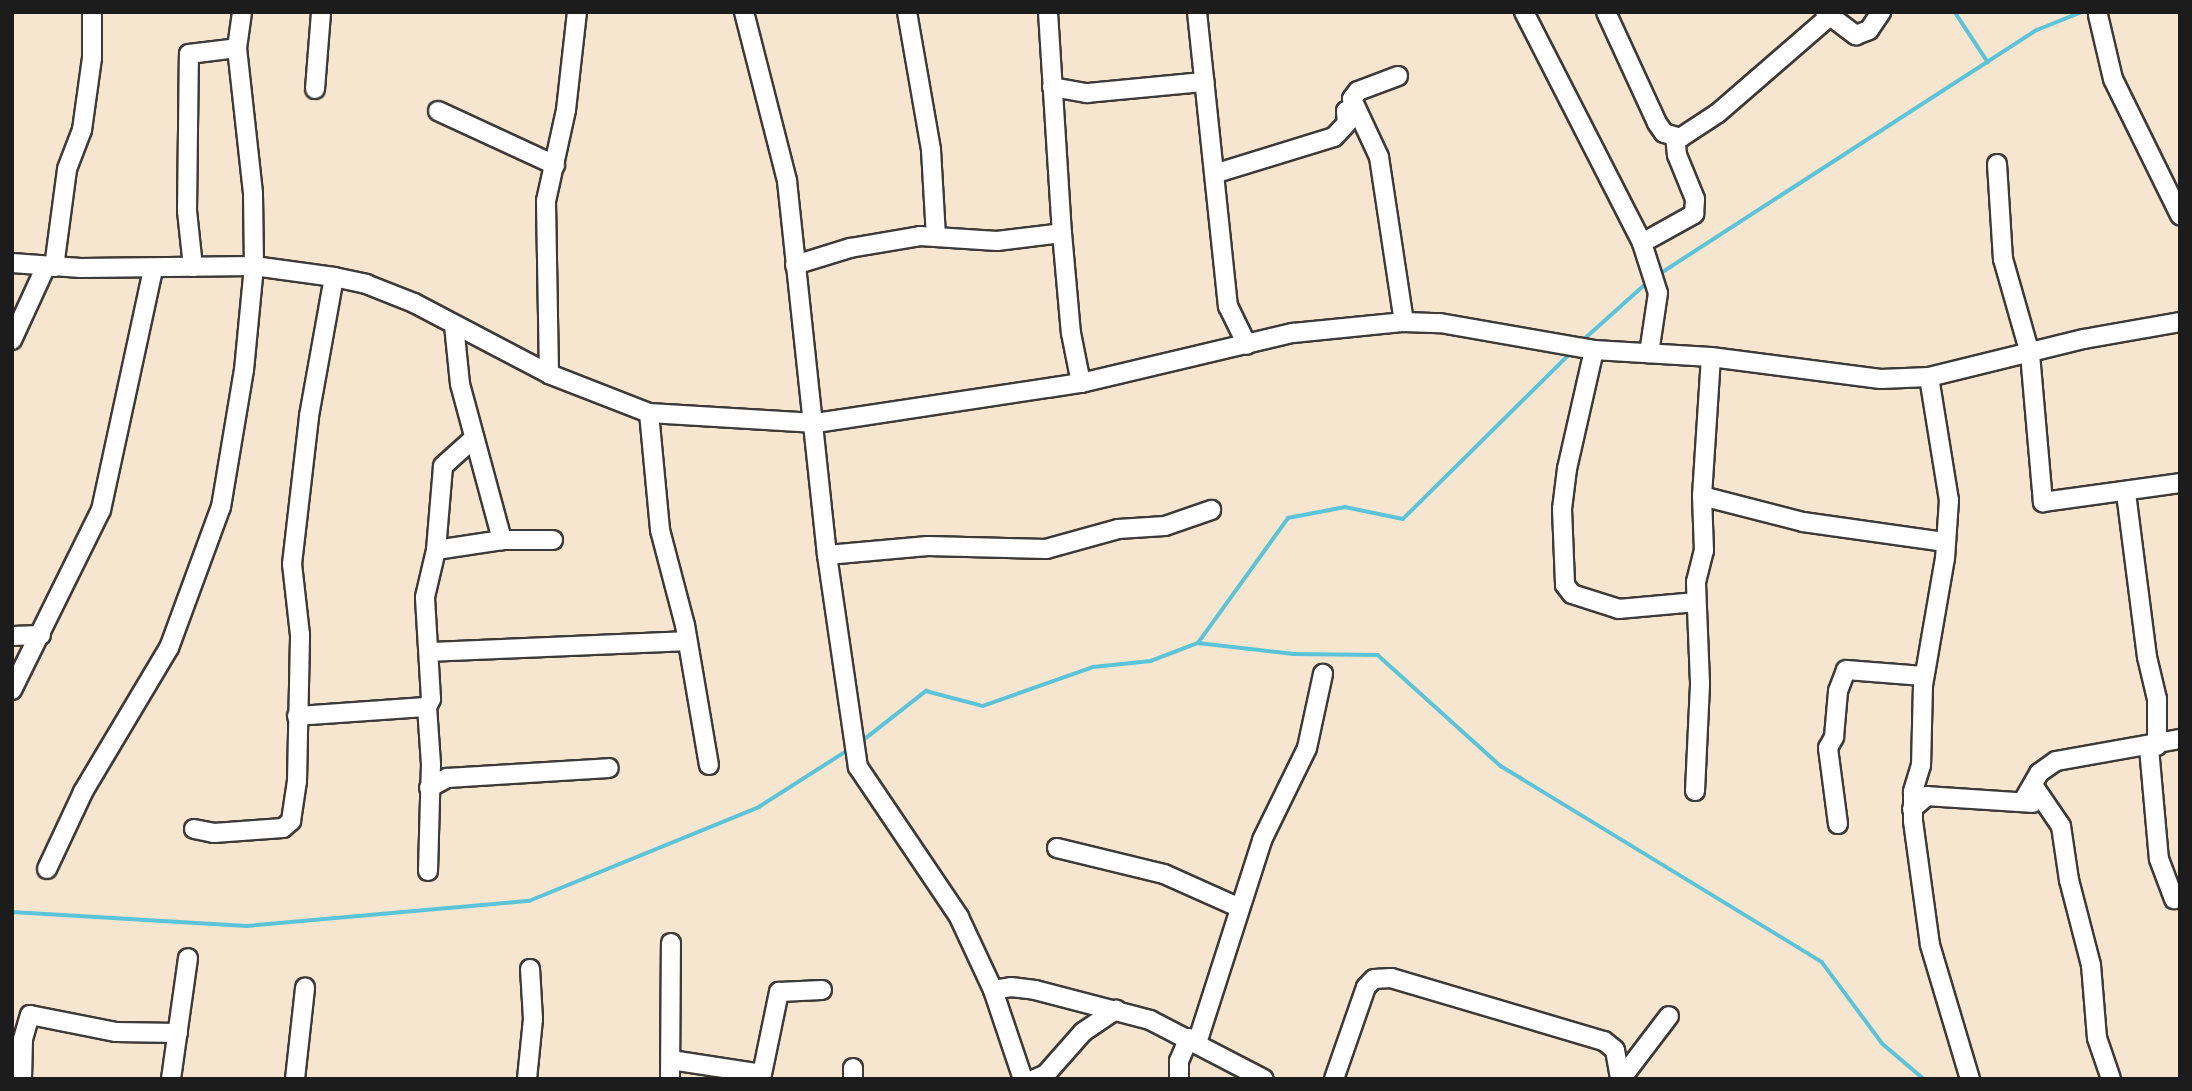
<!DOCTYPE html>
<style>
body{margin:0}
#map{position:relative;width:2192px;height:1091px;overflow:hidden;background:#f6e6d0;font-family:Mynerve,sans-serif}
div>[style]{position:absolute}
.stream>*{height:3.5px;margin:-1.75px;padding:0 1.75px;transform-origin:1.75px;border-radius:1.75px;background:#5cc4d9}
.roads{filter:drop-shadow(2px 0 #3d3a37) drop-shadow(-2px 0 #3d3a37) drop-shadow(0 2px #3d3a37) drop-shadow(0 -2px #3d3a37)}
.minor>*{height:18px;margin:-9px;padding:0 9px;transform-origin:9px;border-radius:9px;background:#fff}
span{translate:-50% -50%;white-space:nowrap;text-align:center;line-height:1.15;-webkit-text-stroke:5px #fff;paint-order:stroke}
.frame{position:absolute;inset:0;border:14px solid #1c1c1c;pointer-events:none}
</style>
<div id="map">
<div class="stream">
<div style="left:1955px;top:12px;width:60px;rotate:56.6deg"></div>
<div style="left:1658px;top:275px;width:451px;rotate:-32.9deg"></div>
<div style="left:2037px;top:30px;width:48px;rotate:-21.8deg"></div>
<div style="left:1582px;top:341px;width:90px;rotate:-41.8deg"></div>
<div style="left:1198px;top:643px;width:154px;rotate:-54.2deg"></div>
<div style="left:1288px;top:518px;width:58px;rotate:-10.9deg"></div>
<div style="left:1345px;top:507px;width:59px;rotate:11.7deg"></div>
<div style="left:1403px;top:519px;width:238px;rotate:-44.7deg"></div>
<div style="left:861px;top:742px;width:83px;rotate:-38.1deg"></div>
<div style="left:926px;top:691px;width:59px;rotate:14.7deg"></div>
<div style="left:983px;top:706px;width:117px;rotate:-19.5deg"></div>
<div style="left:1093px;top:667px;width:58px;rotate:-5.9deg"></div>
<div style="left:1151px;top:661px;width:50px;rotate:-21deg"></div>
<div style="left:1198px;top:643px;width:96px;rotate:6.6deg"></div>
<div style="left:1293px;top:654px;width:85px;rotate:0.7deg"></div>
<div style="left:1378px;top:655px;width:166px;rotate:42.1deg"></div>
<div style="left:1501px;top:766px;width:376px;rotate:31.4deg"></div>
<div style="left:1822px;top:962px;width:102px;rotate:53.4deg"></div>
<div style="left:1883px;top:1044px;width:54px;rotate:40.5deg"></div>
<div style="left:12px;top:912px;width:235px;rotate:3.4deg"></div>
<div style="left:247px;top:926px;width:283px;rotate:-5.1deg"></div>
<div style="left:529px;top:901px;width:248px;rotate:-22.2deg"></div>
<div style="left:759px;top:807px;width:106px;rotate:-32.6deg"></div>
</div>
<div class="roads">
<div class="minor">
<div style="left:744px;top:12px;width:174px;rotate:75.7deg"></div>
<div style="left:787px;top:181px;width:376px;rotate:83.9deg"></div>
<div style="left:827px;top:555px;width:214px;rotate:81.7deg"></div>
<div style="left:858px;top:767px;width:181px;rotate:56deg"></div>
<div style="left:959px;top:917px;width:81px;rotate:65deg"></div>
<div style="left:993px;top:990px;width:94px;rotate:71.4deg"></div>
<div style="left:907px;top:12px;width:140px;rotate:80.1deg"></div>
<div style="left:931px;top:150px;width:86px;rotate:86.7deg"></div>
<div style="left:1048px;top:12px;width:221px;rotate:86.4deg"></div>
<div style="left:1062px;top:233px;width:100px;rotate:84.9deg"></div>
<div style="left:1071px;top:333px;width:51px;rotate:78.7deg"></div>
<div style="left:1197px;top:12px;width:296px;rotate:84deg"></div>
<div style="left:1228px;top:306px;width:43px;rotate:64deg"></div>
<div style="left:1524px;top:12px;width:259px;rotate:62.9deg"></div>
<div style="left:1642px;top:243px;width:52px;rotate:72.3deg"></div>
<div style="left:1658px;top:293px;width:61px;rotate:98.5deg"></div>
<div style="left:1606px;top:12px;width:122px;rotate:65.3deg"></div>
<div style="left:1657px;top:123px;width:12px;rotate:55deg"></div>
<div style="left:1664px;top:133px;width:17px;rotate:17deg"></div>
<div style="left:1680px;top:138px;width:45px;rotate:-33.3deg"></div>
<div style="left:1718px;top:113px;width:147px;rotate:-40.9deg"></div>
<div style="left:1825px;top:12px;width:39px;rotate:37deg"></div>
<div style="left:1856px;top:35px;width:14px;rotate:-21deg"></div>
<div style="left:1869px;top:30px;width:22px;rotate:-56deg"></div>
<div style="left:2098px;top:15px;width:66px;rotate:76.8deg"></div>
<div style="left:2113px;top:79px;width:152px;rotate:63.8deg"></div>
<div style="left:1398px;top:76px;width:43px;rotate:159.4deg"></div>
<div style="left:1358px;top:91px;width:10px;rotate:127deg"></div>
<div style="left:1352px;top:99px;width:64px;rotate:65deg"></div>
<div style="left:1379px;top:157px;width:167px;rotate:81.4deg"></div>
<div style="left:1052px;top:87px;width:36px;rotate:10deg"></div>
<div style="left:1087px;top:93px;width:118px;rotate:-5.4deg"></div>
<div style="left:315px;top:89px;width:77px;rotate:-85.5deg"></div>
<div style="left:438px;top:111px;width:129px;rotate:24.8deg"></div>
<div style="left:1997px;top:164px;width:95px;rotate:86.4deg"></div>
<div style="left:2003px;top:259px;width:99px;rotate:74.1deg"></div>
<div style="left:2030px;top:354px;width:149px;rotate:85deg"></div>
<div style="left:2043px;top:502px;width:138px;rotate:-7.9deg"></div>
<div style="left:1217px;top:173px;width:122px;rotate:-17.1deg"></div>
<div style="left:1334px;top:137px;width:19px;rotate:-47deg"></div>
<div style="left:1347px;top:123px;width:12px;rotate:-95deg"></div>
<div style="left:1346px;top:111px;width:9px;rotate:-18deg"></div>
<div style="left:1642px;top:243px;width:60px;rotate:-29.1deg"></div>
<div style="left:1694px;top:214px;width:15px;rotate:-86deg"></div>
<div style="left:1695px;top:199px;width:48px;rotate:-112.2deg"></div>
<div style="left:1677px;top:155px;width:18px;rotate:-96deg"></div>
<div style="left:12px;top:263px;width:69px;rotate:4.1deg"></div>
<div style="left:81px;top:268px;width:173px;rotate:-0.7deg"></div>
<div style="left:254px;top:266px;width:81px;rotate:7.8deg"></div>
<div style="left:334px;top:277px;width:33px;rotate:12deg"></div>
<div style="left:366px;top:284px;width:52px;rotate:21.6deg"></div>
<div style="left:414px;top:303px;width:153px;rotate:27.7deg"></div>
<div style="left:549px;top:374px;width:107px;rotate:21.3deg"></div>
<div style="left:649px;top:413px;width:167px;rotate:3.4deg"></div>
<div style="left:816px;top:423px;width:268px;rotate:-8.6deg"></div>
<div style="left:1081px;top:383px;width:218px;rotate:-13.3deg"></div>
<div style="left:1293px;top:333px;width:112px;rotate:-5.7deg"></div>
<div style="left:1404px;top:322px;width:36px;rotate:2deg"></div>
<div style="left:1440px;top:323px;width:156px;rotate:9.9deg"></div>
<div style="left:1594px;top:350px;width:117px;rotate:3.4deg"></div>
<div style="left:1711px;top:357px;width:171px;rotate:7.4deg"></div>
<div style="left:1881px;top:379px;width:48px;rotate:-2.4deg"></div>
<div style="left:1929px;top:377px;width:160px;rotate:-13.8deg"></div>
<div style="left:2084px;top:339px;width:97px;rotate:-10deg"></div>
<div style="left:795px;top:265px;width:58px;rotate:-17.2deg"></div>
<div style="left:850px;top:248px;width:71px;rotate:-9.7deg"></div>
<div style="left:920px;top:236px;width:77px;rotate:3.7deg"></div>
<div style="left:997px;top:241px;width:65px;rotate:-7deg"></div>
<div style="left:54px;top:267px;width:99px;rotate:-82.4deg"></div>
<div style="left:67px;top:169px;width:42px;rotate:-69deg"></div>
<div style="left:82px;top:130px;width:73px;rotate:-82.1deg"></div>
<div style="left:92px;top:58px;width:46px;rotate:-90deg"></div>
<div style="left:193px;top:267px;width:56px;rotate:-96.1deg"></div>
<div style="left:187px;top:211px;width:157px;rotate:-89.3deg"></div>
<div style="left:189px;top:54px;width:48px;rotate:-7.1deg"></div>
<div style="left:454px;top:325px;width:59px;rotate:84.2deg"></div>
<div style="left:460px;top:384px;width:162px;rotate:74.9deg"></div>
<div style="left:12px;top:340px;width:81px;rotate:-65.3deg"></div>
<div style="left:1594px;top:350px;width:122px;rotate:102.8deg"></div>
<div style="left:1567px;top:469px;width:40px;rotate:97.1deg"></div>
<div style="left:1562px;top:509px;width:76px;rotate:87.7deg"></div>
<div style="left:1565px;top:585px;width:11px;rotate:52deg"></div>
<div style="left:1572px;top:594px;width:49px;rotate:17.7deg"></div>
<div style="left:1619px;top:609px;width:77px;rotate:-5.2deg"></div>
<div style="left:549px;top:374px;width:173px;rotate:-91deg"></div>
<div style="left:546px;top:201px;width:93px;rotate:-77.6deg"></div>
<div style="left:566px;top:110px;width:99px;rotate:-83.6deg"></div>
<div style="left:1929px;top:377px;width:125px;rotate:80.8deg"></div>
<div style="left:1949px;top:500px;width:58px;rotate:93.9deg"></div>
<div style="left:1945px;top:558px;width:129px;rotate:99.8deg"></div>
<div style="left:1923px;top:685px;width:80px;rotate:91.4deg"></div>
<div style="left:1921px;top:765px;width:28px;rotate:107deg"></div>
<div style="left:1913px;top:792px;width:29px;rotate:90deg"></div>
<div style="left:1913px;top:821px;width:125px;rotate:82.2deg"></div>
<div style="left:1930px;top:945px;width:140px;rotate:73.4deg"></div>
<div style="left:649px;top:413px;width:118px;rotate:84.6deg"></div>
<div style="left:660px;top:530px;width:98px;rotate:75.3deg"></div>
<div style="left:685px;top:625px;width:142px;rotate:80.3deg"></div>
<div style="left:2126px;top:493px;width:165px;rotate:82.7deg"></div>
<div style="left:2147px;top:657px;width:43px;rotate:76.6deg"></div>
<div style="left:2157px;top:699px;width:47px;rotate:90deg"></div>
<div style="left:1702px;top:496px;width:104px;rotate:14.4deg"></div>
<div style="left:1803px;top:522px;width:144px;rotate:8deg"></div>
<div style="left:436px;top:550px;width:67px;rotate:-8.6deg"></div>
<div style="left:502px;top:540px;width:51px"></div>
<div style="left:827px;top:555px;width:101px;rotate:-5.1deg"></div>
<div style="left:928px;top:546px;width:118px;rotate:1.5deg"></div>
<div style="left:1046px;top:549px;width:75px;rotate:-15.5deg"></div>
<div style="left:1118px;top:529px;width:47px;rotate:-3.7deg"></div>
<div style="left:1165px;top:526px;width:49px;rotate:-19.2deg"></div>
<div style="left:12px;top:636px;width:29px;rotate:-2deg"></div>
<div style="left:429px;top:652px;width:258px;rotate:-2.4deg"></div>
<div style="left:12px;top:690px;width:201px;rotate:-63.7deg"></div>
<div style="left:101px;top:510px;width:247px;rotate:-77.8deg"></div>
<div style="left:297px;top:716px;width:130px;rotate:-4deg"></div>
<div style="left:2149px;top:748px;width:111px;rotate:84.9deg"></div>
<div style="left:2159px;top:859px;width:43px;rotate:69.4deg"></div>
<div style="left:2033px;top:785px;width:50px;rotate:55.7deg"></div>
<div style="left:2061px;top:826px;width:55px;rotate:81.6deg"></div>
<div style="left:2069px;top:880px;width:88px;rotate:75.5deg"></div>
<div style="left:2091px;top:965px;width:73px;rotate:85.3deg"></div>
<div style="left:2097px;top:1038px;width:43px;rotate:71.1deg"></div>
<div style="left:429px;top:788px;width:21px;rotate:-29deg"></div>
<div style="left:447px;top:778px;width:162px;rotate:-3.5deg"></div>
<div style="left:1695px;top:791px;width:108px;rotate:-87.3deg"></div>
<div style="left:1700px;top:683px;width:101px;rotate:-92.3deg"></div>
<div style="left:1696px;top:582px;width:32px;rotate:-76deg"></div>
<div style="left:1704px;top:551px;width:55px;rotate:-92.1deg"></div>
<div style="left:1702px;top:496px;width:139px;rotate:-86.3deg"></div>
<div style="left:2023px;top:801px;width:32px;rotate:-60deg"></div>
<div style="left:2039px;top:773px;width:21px;rotate:-35deg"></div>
<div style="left:2056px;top:761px;width:126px;rotate:-10.1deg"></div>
<div style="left:1912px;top:809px;width:20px;rotate:-41deg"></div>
<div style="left:1927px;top:796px;width:106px;rotate:3.8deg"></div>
<div style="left:1838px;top:824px;width:77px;rotate:-97.5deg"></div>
<div style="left:1828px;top:748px;width:13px;rotate:-61deg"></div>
<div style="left:1834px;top:737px;width:46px;rotate:-85deg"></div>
<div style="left:1838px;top:691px;width:22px;rotate:-69deg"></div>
<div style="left:1846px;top:670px;width:78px;rotate:4.4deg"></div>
<div style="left:194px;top:829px;width:20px;rotate:11deg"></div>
<div style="left:214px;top:833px;width:69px;rotate:-4.1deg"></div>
<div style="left:283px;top:828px;width:11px;rotate:-41deg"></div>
<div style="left:291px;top:821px;width:40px;rotate:-81.5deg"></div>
<div style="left:297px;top:781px;width:146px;rotate:-88.8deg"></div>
<div style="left:300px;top:635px;width:71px;rotate:-96.4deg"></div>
<div style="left:292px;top:564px;width:149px;rotate:-83.4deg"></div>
<div style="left:309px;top:416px;width:141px;rotate:-79.8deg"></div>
<div style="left:1057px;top:848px;width:110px;rotate:13.7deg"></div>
<div style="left:1164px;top:874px;width:83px;rotate:24.1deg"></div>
<div style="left:47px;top:869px;width:85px;rotate:-64.9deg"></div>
<div style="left:83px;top:792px;width:168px;rotate:-59.2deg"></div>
<div style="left:169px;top:648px;width:150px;rotate:-69.8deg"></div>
<div style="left:221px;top:507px;width:139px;rotate:-80.5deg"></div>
<div style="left:244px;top:370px;width:104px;rotate:-84.5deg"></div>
<div style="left:254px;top:266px;width:73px;rotate:-90.8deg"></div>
<div style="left:253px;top:193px;width:146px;rotate:-96.3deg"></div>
<div style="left:237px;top:48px;width:36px;rotate:-82deg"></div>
<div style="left:428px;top:871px;width:107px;rotate:-88.4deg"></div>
<div style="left:431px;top:764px;width:57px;rotate:-94deg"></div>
<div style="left:427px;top:707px;width:9px;rotate:-63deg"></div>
<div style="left:431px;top:699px;width:102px;rotate:-93.4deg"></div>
<div style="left:425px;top:597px;width:48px;rotate:-76.8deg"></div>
<div style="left:436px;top:550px;width:84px;rotate:-85.2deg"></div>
<div style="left:443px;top:466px;width:42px;rotate:-42.1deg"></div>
<div style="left:993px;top:990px;width:18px;rotate:-9deg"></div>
<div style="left:1011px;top:987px;width:24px;rotate:7deg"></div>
<div style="left:1035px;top:990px;width:119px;rotate:14.6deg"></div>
<div style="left:1150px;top:1020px;width:128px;rotate:27.4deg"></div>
<div style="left:1197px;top:1043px;width:213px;rotate:-72.2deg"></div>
<div style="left:1262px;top:840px;width:102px;rotate:-63.9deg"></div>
<div style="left:1307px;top:748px;width:76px;rotate:-77.8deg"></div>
<div style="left:671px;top:1060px;width:92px;rotate:8.7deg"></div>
<div style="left:762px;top:1074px;width:84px;rotate:-78.3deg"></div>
<div style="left:779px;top:992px;width:43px;rotate:-2.7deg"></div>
<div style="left:853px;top:1068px;width:11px;rotate:90deg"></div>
<div style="left:22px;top:1079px;width:40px;rotate:-88.6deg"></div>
<div style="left:23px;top:1039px;width:25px;rotate:-74deg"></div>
<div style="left:30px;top:1015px;width:88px;rotate:11.2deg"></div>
<div style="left:116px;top:1032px;width:62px;rotate:0.9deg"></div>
<div style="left:171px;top:1079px;width:122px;rotate:-82deg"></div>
<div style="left:295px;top:1079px;width:92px;rotate:-83.7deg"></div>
<div style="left:527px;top:1079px;width:60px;rotate:-84.3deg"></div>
<div style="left:533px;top:1019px;width:50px;rotate:-93.4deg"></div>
<div style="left:670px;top:1079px;width:136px;rotate:-89.6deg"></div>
<div style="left:1035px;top:1079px;width:12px;rotate:-24deg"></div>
<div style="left:1046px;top:1074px;width:56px;rotate:-48.6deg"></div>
<div style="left:1083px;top:1032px;width:40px;rotate:-34deg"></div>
<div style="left:1179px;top:1079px;width:18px;rotate:-90deg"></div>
<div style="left:1179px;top:1061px;width:25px;rotate:-67deg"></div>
<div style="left:1334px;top:1079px;width:97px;rotate:-70.8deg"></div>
<div style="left:1366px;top:987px;width:11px;rotate:-45deg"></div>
<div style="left:1374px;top:979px;width:17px;rotate:-3deg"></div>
<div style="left:1391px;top:978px;width:222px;rotate:16.5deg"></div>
<div style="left:1604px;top:1041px;width:14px;rotate:39deg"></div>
<div style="left:1615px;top:1050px;width:29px;rotate:80deg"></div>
<div style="left:1621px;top:1079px;width:79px;rotate:-52.7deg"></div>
</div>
</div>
<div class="frame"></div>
</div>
